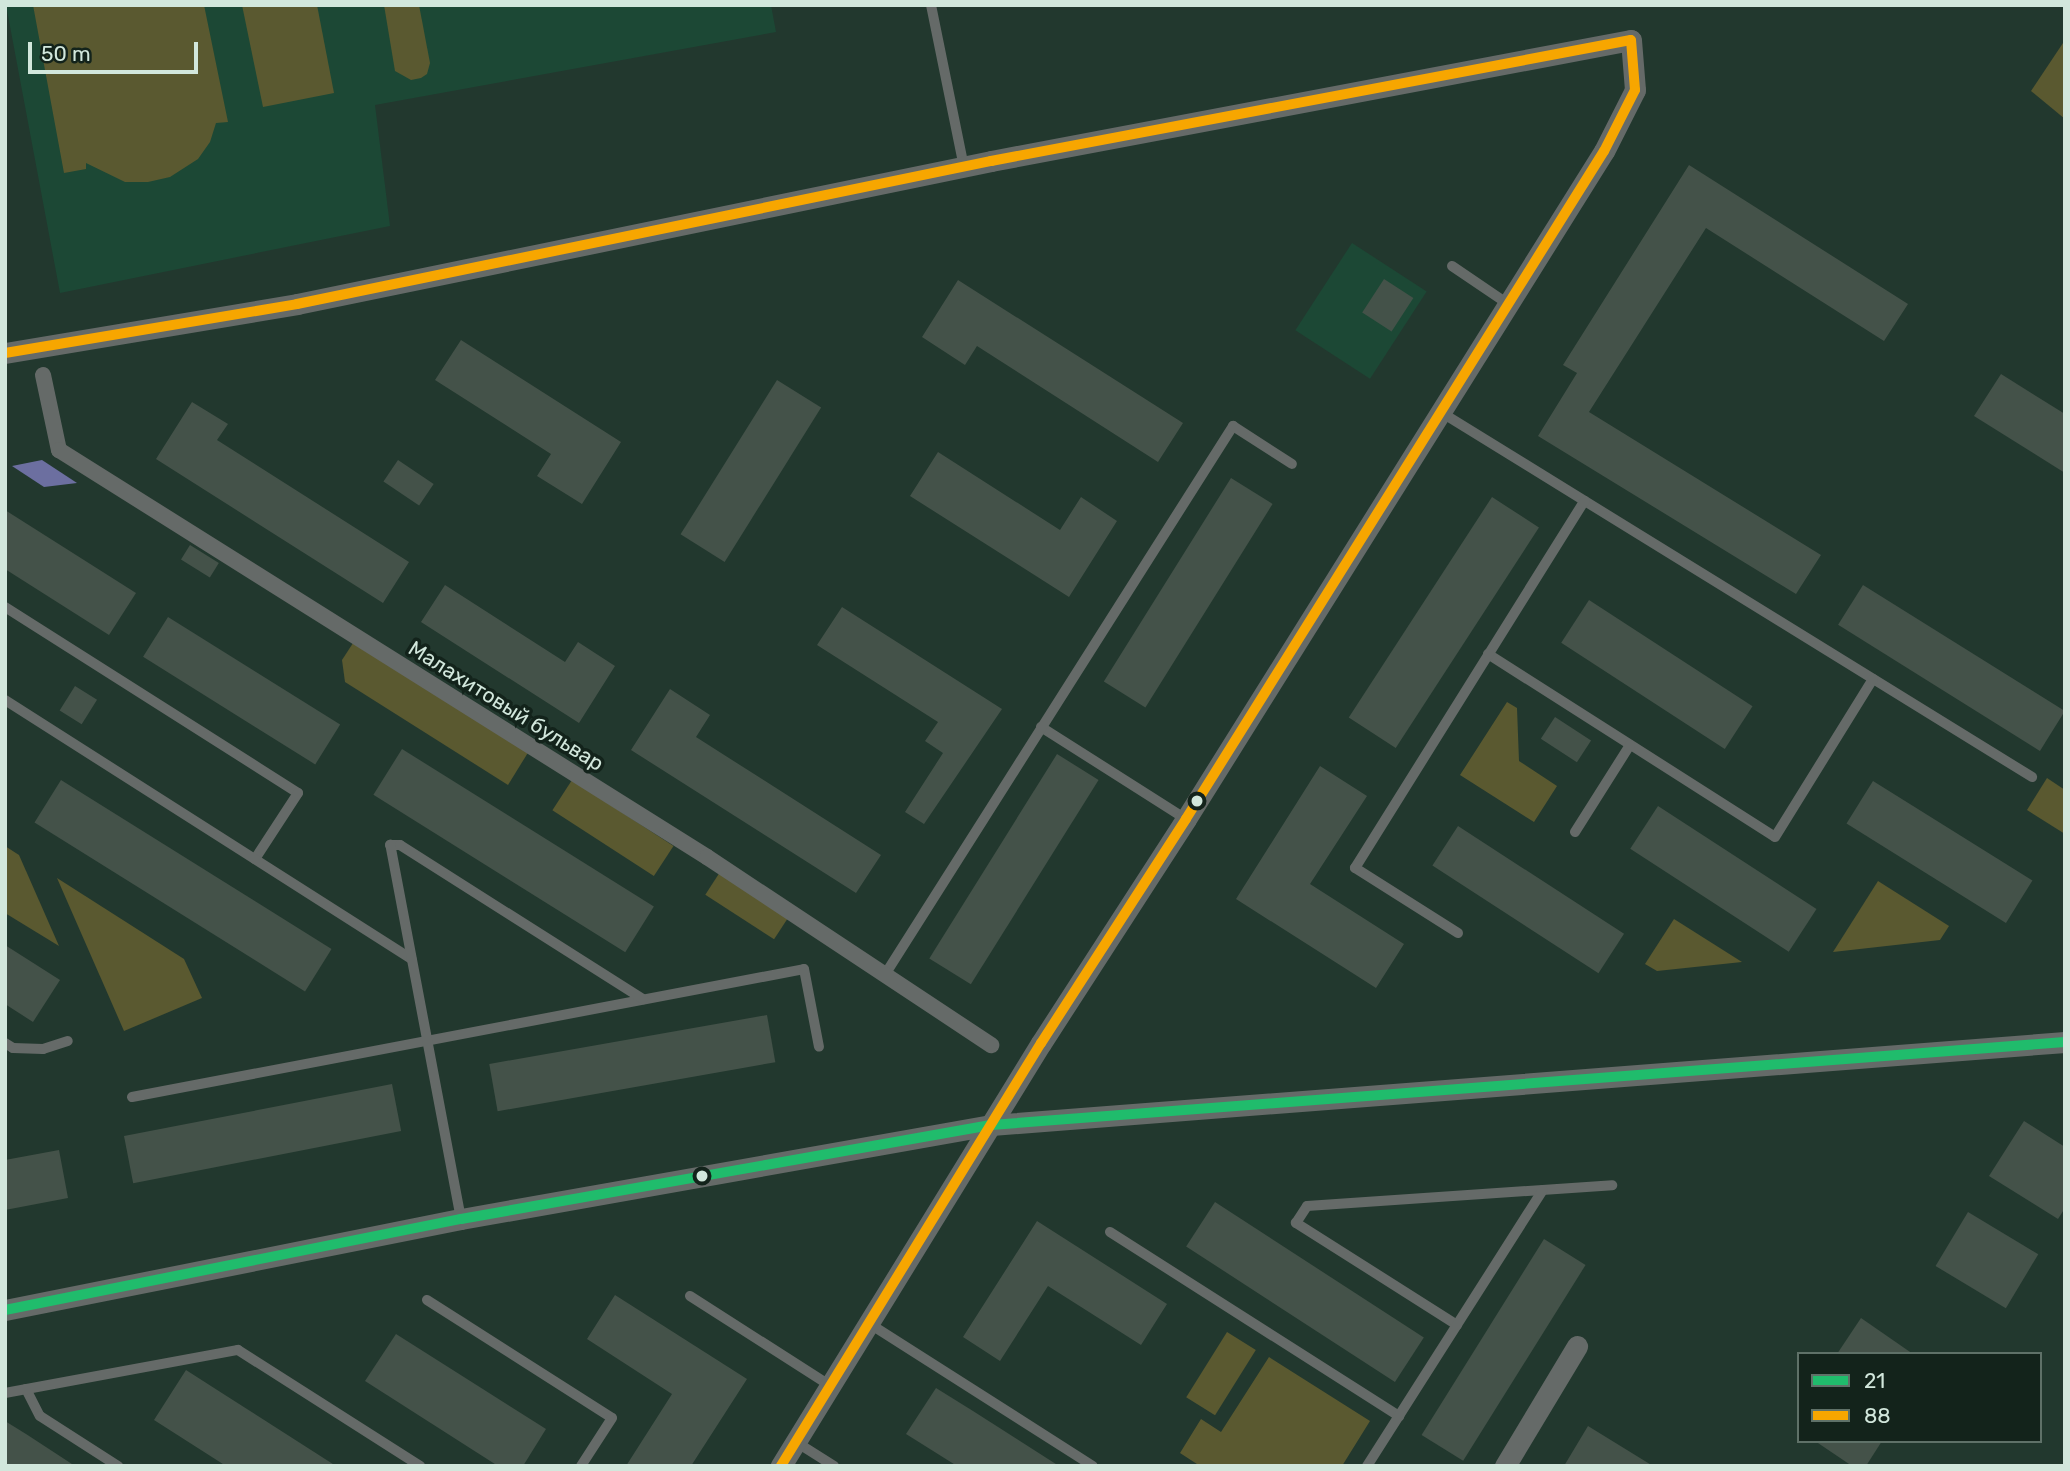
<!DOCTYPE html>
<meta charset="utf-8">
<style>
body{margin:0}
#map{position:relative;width:2070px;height:1471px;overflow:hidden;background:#22382e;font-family:Rubik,sans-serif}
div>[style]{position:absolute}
.built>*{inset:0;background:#1c4835;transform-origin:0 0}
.green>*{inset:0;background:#5a5930;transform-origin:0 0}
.water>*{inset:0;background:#6c6fa0}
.building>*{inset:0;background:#445249;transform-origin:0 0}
.service>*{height:10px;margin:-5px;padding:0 5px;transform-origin:5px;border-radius:5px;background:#656a68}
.pedestrian>*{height:16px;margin:-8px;padding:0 8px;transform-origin:8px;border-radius:8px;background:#656a68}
.minor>*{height:21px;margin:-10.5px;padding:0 10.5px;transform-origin:10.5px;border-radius:10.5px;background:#656a68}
.bus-1>*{height:10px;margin:-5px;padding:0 5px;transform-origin:5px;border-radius:5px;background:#20bc6c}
.bus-2>*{height:10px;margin:-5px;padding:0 5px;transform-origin:5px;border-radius:5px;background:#f7a600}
.dots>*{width:19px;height:19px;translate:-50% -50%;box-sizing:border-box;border:4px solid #13231b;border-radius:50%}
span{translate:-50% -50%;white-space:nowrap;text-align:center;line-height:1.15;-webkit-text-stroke:7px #13231b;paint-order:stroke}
.street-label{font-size:21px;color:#d2e7dc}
.frame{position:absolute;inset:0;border:7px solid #d2e7dc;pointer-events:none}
.legend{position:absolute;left:1797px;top:1352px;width:245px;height:91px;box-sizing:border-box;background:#13231b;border:2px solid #5f7168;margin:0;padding:9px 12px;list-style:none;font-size:21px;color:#d2e7dc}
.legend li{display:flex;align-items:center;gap:14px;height:35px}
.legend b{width:35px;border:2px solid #5f7168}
.scale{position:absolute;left:28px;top:42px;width:170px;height:32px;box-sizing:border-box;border:4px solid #d2e7dc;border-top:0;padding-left:9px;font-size:21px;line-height:24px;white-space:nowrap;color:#d2e7dc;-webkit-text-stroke:5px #13231b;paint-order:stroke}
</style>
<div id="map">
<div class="built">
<div style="clip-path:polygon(6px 5px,771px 5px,776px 32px,375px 105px,390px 226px,60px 293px)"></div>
<div style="left:1352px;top:243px;width:89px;height:104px;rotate:33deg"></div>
</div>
<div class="green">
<div style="clip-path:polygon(33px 5px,204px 5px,228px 122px,216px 123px,210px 142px,198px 159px,170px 177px,148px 182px,125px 182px,86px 163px,86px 169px,64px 173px)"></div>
<div style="clip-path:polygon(242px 5px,317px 5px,334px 93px,263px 107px)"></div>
<div style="clip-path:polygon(384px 5px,419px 5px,430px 63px,427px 74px,421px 78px,411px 80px,395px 71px)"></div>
<div style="clip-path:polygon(2065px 40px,2065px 119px,2031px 91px)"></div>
<div style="clip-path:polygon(355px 640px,529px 751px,508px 785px,345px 682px,342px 660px)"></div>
<div style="clip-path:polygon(1507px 702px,1517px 708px,1519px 761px,1557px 786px,1534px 822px,1460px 775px)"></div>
<div style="clip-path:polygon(2047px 778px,2065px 790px,2065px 834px,2027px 810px)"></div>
<div style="left:572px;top:780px;width:121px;height:36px;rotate:33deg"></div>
<div style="clip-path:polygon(5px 846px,19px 855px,59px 946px,5px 913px)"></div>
<div style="left:720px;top:872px;width:82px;height:27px;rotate:33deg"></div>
<div style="clip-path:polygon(57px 878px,184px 959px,202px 998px,124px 1031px)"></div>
<div style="clip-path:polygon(1878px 881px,1949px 926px,1940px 940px,1833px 952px)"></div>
<div style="clip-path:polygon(1674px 919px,1742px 962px,1657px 971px,1645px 964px)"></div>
<div style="left:1227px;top:1332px;width:34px;height:77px;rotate:32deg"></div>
<div style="clip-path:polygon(1269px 1357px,1370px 1421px,1342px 1466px,1200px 1466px,1180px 1453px,1201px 1419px,1221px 1432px)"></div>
</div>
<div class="water">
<div style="clip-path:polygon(42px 460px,77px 483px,44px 487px,12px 466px)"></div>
</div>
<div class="building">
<div style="clip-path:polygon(1689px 165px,1908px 304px,1884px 341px,1706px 228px,1589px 412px,1821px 555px,1796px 594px,1538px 436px,1577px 373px,1563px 365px)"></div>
<div style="left:1384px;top:279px;width:35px;height:40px;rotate:33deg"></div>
<div style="clip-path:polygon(958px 280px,1183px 423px,1158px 462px,977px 346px,965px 365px,922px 337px)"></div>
<div style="clip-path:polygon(461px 340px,621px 442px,582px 504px,537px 476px,551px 454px,435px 380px)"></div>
<div style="clip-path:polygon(2001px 374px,2065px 414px,2065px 473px,1974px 416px)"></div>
<div style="left:777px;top:380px;width:52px;height:182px;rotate:32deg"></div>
<div style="clip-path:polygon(192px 402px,228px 424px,217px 440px,409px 562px,383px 603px,156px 459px)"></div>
<div style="clip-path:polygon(938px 452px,1060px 530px,1081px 497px,1117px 521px,1069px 597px,910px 496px)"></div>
<div style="left:398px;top:460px;width:43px;height:26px;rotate:34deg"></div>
<div style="left:1231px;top:478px;width:49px;height:240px;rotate:32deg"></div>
<div style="left:1492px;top:497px;width:56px;height:263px;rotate:33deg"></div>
<div style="clip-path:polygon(5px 510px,136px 593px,109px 635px,5px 569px)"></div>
<div style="left:190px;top:545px;width:34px;height:17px;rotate:32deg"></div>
<div style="clip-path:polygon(445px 585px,565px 662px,578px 642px,615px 666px,579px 723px,421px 622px)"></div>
<div style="left:1863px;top:585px;width:238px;height:47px;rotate:32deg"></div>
<div style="left:1589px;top:600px;width:195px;height:51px;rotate:33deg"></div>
<div style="clip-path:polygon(842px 607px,1002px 709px,924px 824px,905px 812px,943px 753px,925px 741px,938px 722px,817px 645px)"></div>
<div style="left:168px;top:617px;width:203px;height:47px;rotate:32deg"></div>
<div style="left:75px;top:686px;width:26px;height:29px;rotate:32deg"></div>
<div style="clip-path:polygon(670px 689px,710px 715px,696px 737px,881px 855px,856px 893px,631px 750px)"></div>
<div style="left:1555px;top:717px;width:43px;height:26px;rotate:33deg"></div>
<div style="left:402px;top:749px;width:297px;height:54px;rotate:32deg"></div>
<div style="left:1057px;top:754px;width:49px;height:241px;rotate:32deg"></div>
<div style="clip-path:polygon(1320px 766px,1367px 796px,1310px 884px,1404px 944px,1376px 988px,1236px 899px)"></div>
<div style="left:61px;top:780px;width:319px;height:50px;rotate:32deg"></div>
<div style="left:1873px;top:781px;width:188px;height:50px;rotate:32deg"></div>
<div style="left:1658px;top:806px;width:189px;height:51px;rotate:33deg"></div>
<div style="left:1458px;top:826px;width:198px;height:47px;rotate:33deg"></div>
<div style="clip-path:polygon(5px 945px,60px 980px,33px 1022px,5px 1004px)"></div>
<div style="left:767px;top:1015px;width:48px;height:282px;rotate:80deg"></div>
<div style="left:392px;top:1084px;width:48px;height:273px;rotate:79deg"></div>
<div style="clip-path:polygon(2024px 1121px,2065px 1147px,2065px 1208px,2058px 1219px,1989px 1176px)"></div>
<div style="clip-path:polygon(59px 1150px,68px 1198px,5px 1210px,5px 1160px)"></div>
<div style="left:1215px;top:1202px;width:249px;height:53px;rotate:33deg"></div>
<div style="left:1968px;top:1212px;width:82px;height:63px;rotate:31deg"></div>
<div style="clip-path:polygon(1037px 1221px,1167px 1304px,1141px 1345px,1048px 1286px,1000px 1361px,963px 1337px)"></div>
<div style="left:1544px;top:1239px;width:49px;height:231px;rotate:32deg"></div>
<div style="clip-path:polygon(615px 1295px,747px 1379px,691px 1466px,626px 1466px,672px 1394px,587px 1339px)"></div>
<div style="clip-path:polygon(1861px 1318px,1913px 1354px,1837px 1354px)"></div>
<div style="clip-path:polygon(396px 1334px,546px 1429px,523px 1466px,498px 1466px,365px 1381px)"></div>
<div style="clip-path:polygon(186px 1370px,225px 1395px,336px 1466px,226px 1466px,154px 1420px)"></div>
<div style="clip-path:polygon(936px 1388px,973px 1411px,1059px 1466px,957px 1466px,906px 1434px)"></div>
<div style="clip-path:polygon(5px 1421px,26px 1434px,75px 1466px,5px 1466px)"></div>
<div style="clip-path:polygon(1588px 1426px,1653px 1466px,1564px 1466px)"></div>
<div style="clip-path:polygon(1815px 1441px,1882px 1441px,1866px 1466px,1852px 1466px)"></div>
</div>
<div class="service">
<div style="left:931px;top:5px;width:165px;rotate:78.5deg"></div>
<div style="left:1452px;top:266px;width:68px;rotate:34.2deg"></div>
<div style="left:1439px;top:411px;width:697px;rotate:31.68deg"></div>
<div style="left:5px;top:607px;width:347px;rotate:32.4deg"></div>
<div style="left:298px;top:793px;width:79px;rotate:123.1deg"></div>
<div style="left:1488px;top:654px;width:340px;rotate:32.5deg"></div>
<div style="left:1775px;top:837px;width:186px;rotate:-58.2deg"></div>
<div style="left:5px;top:700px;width:482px;rotate:32.5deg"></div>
<div style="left:1041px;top:727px;width:172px;rotate:32.4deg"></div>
<div style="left:1575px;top:832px;width:103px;rotate:-57.7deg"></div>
<div style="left:1458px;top:933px;width:122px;rotate:-147.7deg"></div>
<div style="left:1355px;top:868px;width:433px;rotate:-58deg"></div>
<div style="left:886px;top:973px;width:648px;rotate:-57.61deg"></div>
<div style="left:1233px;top:426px;width:70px;rotate:32.8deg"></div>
<div style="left:5px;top:1043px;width:9px;rotate:32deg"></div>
<div style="left:13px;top:1048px;width:30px;rotate:2deg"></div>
<div style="left:43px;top:1049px;width:26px;rotate:-18deg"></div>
<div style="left:132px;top:1097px;width:684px;rotate:-10.78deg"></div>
<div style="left:804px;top:969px;width:79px;rotate:79.1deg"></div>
<div style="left:461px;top:1219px;width:381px;rotate:-100.7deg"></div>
<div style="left:390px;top:845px;width:10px"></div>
<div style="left:400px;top:845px;width:288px;rotate:32.4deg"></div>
<div style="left:1110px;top:1232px;width:343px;rotate:32.5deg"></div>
<div style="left:690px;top:1296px;width:167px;rotate:32.6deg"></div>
<div style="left:427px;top:1300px;width:219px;rotate:32.5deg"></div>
<div style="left:612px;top:1418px;width:57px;rotate:122.9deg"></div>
<div style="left:870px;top:1324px;width:264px;rotate:32.5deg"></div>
<div style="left:1457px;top:1325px;width:191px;rotate:-147.6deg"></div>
<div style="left:1296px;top:1223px;width:20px;rotate:-57deg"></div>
<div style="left:1307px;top:1206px;width:306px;rotate:-3.9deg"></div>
<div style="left:26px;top:1389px;width:30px;rotate:63deg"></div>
<div style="left:40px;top:1416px;width:93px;rotate:32.7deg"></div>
<div style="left:5px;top:1393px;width:237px;rotate:-10.5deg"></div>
<div style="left:238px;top:1350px;width:216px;rotate:32.5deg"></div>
<div style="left:796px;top:1442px;width:45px;rotate:32.3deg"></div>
<div style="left:1367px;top:1466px;width:327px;rotate:-57.5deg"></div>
</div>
<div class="pedestrian">
<div style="left:43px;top:375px;width:77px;rotate:78deg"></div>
<div style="left:59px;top:450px;width:765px;rotate:32.13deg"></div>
<div style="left:707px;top:857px;width:341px;rotate:33.5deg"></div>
</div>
<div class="minor">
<div style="left:5px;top:353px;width:296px;rotate:-9.5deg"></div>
<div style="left:297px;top:304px;width:709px;rotate:-11.64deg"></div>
<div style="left:991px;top:161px;width:651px;rotate:-10.71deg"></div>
<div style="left:1631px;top:40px;width:50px;rotate:85.4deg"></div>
<div style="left:1635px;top:90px;width:68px;rotate:116.9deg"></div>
<div style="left:1604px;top:151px;width:788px;rotate:122.04deg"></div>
<div style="left:1186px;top:819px;width:267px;rotate:122.9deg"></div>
<div style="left:1041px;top:1043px;width:497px;rotate:121.6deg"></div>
<div style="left:5px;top:1310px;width:465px;rotate:-11.3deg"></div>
<div style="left:461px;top:1219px;width:538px;rotate:-10.06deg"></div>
<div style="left:991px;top:1125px;width:1077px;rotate:-4.42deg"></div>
<div style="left:1505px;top:1466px;width:140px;rotate:-59deg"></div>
</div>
<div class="bus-1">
<div style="left:5px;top:1310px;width:465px;rotate:-11.3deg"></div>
<div style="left:461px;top:1219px;width:538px;rotate:-10.06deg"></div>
<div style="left:991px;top:1125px;width:1077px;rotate:-4.42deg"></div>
</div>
<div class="bus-2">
<div style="left:5px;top:353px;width:296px;rotate:-9.5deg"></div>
<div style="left:297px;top:304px;width:709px;rotate:-11.64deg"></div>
<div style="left:991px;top:161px;width:651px;rotate:-10.71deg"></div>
<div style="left:1631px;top:40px;width:50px;rotate:85.4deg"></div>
<div style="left:1635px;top:90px;width:68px;rotate:116.9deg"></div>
<div style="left:1604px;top:151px;width:788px;rotate:122.04deg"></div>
<div style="left:1186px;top:819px;width:267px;rotate:122.9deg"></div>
<div style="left:1041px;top:1043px;width:497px;rotate:121.6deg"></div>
</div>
<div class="dots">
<div style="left:1197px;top:801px;background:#d2e7dc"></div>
<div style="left:702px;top:1176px;background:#d2e7dc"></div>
</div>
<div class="street-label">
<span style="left:506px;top:706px;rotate:32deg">Малахитовый бульвар</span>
</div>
<div class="frame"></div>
<ul class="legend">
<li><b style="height:9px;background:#20bc6c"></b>21</li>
<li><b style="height:9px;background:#f7a600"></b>88</li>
</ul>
<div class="scale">50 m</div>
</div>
